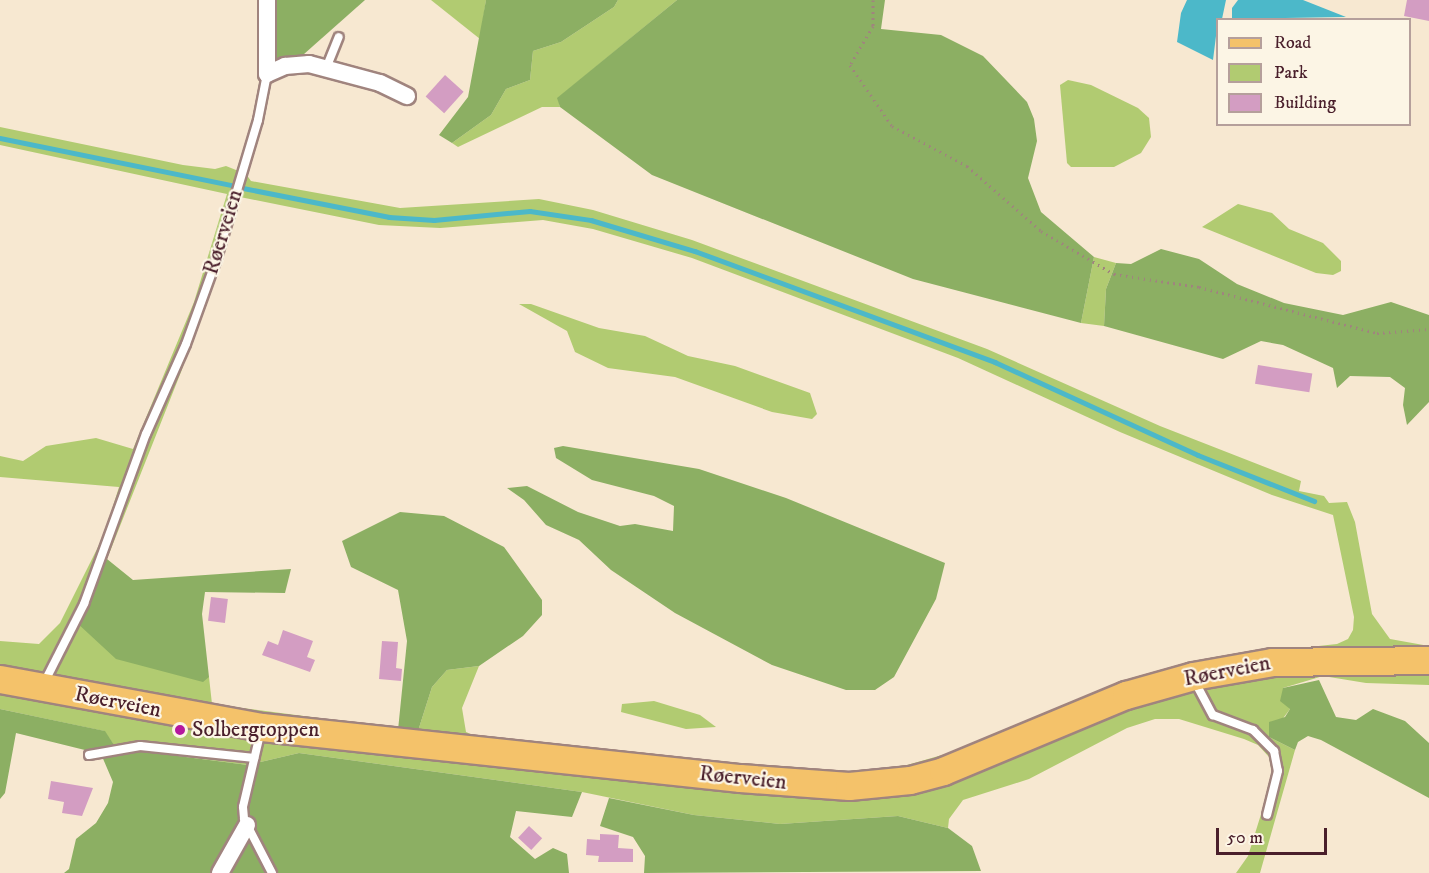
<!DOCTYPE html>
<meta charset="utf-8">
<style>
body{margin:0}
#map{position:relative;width:1429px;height:873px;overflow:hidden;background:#f7e8d1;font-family:"IM FELL DW Pica",serif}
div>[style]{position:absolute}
.green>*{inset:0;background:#b1cb71}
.forest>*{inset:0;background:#8caf63}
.water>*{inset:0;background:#4cb8c9}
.stream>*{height:4.5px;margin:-2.25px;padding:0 2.25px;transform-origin:2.25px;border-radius:2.25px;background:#4cb8c9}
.building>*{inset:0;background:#d39dc2;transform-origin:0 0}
.path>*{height:3px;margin-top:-1.5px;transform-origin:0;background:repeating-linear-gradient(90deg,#a0847e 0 1.5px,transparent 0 6px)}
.roads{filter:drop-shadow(2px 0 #a0847e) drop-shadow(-2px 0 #a0847e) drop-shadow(0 2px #a0847e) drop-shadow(0 -2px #a0847e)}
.lane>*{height:8px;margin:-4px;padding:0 4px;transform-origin:4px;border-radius:4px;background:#fff}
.street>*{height:16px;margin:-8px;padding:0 8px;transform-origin:8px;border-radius:8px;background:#fff}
.primary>*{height:27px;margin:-13.5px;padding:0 13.5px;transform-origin:13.5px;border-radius:13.5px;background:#f4c26a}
.dots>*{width:16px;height:16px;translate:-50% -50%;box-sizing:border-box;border:3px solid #fcf5e5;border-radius:50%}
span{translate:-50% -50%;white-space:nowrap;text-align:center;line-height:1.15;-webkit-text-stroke:4.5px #fcf5e5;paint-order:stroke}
.street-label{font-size:22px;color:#4a1f2b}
.poi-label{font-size:22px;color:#4a1f2b}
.left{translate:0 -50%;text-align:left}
.legend{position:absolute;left:1216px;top:18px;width:195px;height:108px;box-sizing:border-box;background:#fcf5e5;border:2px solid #b59f9b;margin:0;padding:8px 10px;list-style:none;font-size:18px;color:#4a1f2b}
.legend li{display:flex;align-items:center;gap:12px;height:30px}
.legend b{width:30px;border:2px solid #b59f9b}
.scale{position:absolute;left:1216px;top:828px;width:111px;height:27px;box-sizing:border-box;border:3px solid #4a1f2b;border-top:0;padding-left:8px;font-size:18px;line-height:21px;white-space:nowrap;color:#4a1f2b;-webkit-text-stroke:4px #fcf5e5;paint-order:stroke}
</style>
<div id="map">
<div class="green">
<div style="clip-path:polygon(431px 0,486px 0,480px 39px)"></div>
<div style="clip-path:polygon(618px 0,677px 0,558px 98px,560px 107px,542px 107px,458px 147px,452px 143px,491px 115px,506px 89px,530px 80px,533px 51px,561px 42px,614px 7px)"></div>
<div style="clip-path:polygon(1068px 80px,1091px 85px,1138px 108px,1149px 118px,1151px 137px,1141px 153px,1114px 167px,1071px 167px,1067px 163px,1060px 85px)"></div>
<div style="clip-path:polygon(evenodd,0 127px,183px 165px,215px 169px,226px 166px,246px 174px,251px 181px,400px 208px,539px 199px,593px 210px,692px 240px,987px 349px,1160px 426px,1301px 481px,1299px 491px,1324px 496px,1329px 503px,1347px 502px,1355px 522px,1372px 614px,1390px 639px,1429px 646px,1429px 685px,1366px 683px,1323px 676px,1283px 688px,1290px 709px,1269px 737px,1295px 750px,1260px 873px,1236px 873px,1248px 856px,1267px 795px,1272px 773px,1269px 757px,1258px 745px,1244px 739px,1179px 719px,1155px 719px,1127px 728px,1029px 779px,963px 800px,949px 819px,948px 828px,898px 816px,780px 824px,694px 815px,582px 792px,299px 753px,248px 765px,116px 748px,104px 731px,0 709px,0 641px,39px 644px,60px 623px,104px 535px,119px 487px,0 477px,0 456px,23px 461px,46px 446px,96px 438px,133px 449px,194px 302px,227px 194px,0 145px,0 127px,240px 197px,379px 225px,440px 228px,543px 220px,593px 229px,692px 258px,958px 358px,1120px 432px,1272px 495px,1333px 515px,1354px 617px,1353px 630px,1348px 639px,1337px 644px,1227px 656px,1162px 671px,1097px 691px,963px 749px,907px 765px,870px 770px,827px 772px,624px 755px,478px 737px,466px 732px,462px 708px,479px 666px,447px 670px,432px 687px,418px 731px,212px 704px,209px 677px,76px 622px,107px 559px,181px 372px,240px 197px)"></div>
<div style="clip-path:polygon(1238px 204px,1272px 213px,1289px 229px,1323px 243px,1341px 261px,1341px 271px,1333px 275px,1316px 273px,1202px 227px)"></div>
<div style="clip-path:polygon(1094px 257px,1116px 263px,1106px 289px,1104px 326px,1081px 323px)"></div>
<div style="clip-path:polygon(519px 304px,531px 304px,599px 328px,645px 336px,688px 356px,735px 366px,810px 393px,817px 414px,812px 419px,772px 412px,675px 377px,608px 368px,575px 352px,567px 331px)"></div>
<div style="clip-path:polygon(654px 701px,700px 715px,716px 727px,686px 729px,621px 712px,622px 704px)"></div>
</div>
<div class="forest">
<div style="clip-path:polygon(274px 0,365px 0,295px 62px,271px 60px)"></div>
<div style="clip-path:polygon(486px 0,618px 0,614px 7px,561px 42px,533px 51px,530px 80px,506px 89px,491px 115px,452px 143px,439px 135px,468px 97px)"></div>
<div style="clip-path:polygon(677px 0,885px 0,881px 29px,941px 35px,983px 56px,1027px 102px,1034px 119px,1037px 141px,1028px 178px,1041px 212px,1094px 257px,1081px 323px,913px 279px,652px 175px,560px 107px,557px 98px)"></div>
<div style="clip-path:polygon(1161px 249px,1199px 259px,1237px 284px,1284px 303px,1343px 315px,1391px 302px,1429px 315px,1429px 402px,1407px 425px,1403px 405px,1405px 388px,1390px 377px,1350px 376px,1337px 388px,1333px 368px,1283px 345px,1261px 341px,1223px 359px,1104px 326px,1106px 289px,1116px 263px,1131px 264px)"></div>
<div style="clip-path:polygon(563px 446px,699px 469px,786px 498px,945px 563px,936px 599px,894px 677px,875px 690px,846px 690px,772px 665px,675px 613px,611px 570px,579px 540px,546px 525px,524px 500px,507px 488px,527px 486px,578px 512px,620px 526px,635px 524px,673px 531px,674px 506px,654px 496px,592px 480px,556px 458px,554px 448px)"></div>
<div style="clip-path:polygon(400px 512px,444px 516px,504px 547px,542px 600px,542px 615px,523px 636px,479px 666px,447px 670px,432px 687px,418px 731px,398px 730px,407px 641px,398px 590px,351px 567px,342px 541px)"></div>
<div style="clip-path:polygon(107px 559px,133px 580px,291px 569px,285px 593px,205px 592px,202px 614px,209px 677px,203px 682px,116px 659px,76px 622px)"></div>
<div style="clip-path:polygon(1319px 680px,1336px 717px,1356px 720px,1373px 709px,1405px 721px,1429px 743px,1429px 798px,1321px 740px,1308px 736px,1298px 742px,1295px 750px,1269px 737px,1269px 722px,1285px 717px,1290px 709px,1280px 701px,1283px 688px)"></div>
<div style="clip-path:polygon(0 709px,105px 731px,116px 748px,248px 765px,299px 753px,582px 792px,572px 817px,516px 811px,510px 837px,535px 859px,553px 848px,567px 854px,569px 873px,64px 873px,69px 869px,76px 839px,96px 823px,108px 803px,113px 782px,101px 754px,16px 733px,5px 793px,0 799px)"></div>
<div style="clip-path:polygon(609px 798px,694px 815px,780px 824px,898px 816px,948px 828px,972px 846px,981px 871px,644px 873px,645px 856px,633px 837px,600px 826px)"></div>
</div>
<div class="water">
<div style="clip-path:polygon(1187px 0,1226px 0,1222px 19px,1218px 20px,1213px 60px,1177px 42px,1181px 13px)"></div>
<div style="clip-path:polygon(1238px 0,1303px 0,1346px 17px,1232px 19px,1232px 8px)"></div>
</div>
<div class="stream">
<div style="left:0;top:138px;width:236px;rotate:11.5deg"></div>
<div style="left:243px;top:188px;width:149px;rotate:11.2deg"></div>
<div style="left:389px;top:217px;width:45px;rotate:3.8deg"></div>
<div style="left:434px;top:220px;width:96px;rotate:-5.4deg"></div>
<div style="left:530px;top:211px;width:62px;rotate:8.4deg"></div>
<div style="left:591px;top:220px;width:109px;rotate:16.6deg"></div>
<div style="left:695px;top:251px;width:320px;rotate:20.3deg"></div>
<div style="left:995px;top:362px;width:223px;rotate:24.6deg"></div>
<div style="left:1198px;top:455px;width:125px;rotate:21.6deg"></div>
</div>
<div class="building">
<div style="clip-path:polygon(1407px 0,1429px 0,1429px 21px,1404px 16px)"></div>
<div style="left:445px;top:75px;width:25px;height:29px;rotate:42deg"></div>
<div style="left:1258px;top:365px;width:55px;height:19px;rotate:9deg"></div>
<div style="left:211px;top:597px;width:17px;height:24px;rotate:7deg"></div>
<div style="clip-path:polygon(283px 630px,313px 641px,307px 657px,315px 660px,310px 672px,262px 655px,268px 641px,278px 645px)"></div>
<div style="clip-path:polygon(382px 641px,398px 642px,396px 668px,402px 669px,401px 681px,379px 679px)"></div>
<div style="clip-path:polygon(51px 781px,93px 788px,82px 816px,62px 813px,64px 802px,48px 799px)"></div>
<div style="left:529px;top:826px;width:18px;height:16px;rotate:43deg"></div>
<div style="clip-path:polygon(600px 834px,619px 835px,618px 848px,633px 849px,633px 862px,598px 862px,599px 856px,586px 855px,587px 839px,600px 840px)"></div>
</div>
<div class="path">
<div style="left:873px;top:0;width:26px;rotate:90deg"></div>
<div style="left:873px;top:26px;width:45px;rotate:120.5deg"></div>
<div style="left:850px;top:65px;width:74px;rotate:55.5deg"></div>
<div style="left:892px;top:126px;width:85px;rotate:28.1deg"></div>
<div style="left:967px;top:166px;width:98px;rotate:41.3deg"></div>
<div style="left:1041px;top:231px;width:85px;rotate:30.5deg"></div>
<div style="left:1114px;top:274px;width:86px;rotate:8.7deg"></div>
<div style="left:1199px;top:287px;width:184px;rotate:14.5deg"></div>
<div style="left:1377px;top:333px;width:52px;rotate:-4.4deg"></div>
</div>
<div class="roads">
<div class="lane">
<div style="left:327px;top:66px;width:31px;rotate:-68deg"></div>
<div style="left:1194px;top:680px;width:40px;rotate:62deg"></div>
<div style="left:1213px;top:715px;width:43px;rotate:20.6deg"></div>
<div style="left:1253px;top:730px;width:30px;rotate:45deg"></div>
<div style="left:1274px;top:751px;width:20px;rotate:79deg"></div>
<div style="left:1278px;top:771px;width:45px;rotate:104deg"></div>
<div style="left:44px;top:683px;width:89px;rotate:-63.1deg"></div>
<div style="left:84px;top:604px;width:181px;rotate:-70deg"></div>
<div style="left:146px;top:434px;width:98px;rotate:-66deg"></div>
<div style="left:186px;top:344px;width:88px;rotate:-70.1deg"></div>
<div style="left:216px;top:261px;width:147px;rotate:-73.4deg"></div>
<div style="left:258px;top:120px;width:47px;rotate:-78.9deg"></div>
<div style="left:261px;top:730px;width:79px;rotate:103.2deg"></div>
<div style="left:243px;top:807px;width:12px;rotate:85deg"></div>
<div style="left:244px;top:819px;width:61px;rotate:62.6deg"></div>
<div style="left:89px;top:755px;width:52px;rotate:-10deg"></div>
<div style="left:140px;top:746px;width:115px;rotate:6deg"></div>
</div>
<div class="street">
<div style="left:267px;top:0;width:74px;rotate:90deg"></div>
<div style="left:267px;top:74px;width:20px;rotate:-24deg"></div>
<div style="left:285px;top:66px;width:24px;rotate:-5deg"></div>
<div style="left:309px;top:64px;width:73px;rotate:15deg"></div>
<div style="left:380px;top:83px;width:30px;rotate:26deg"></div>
<div style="left:220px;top:873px;width:55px;rotate:-60.6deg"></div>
</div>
<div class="primary">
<div style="left:0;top:679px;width:266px;rotate:10.4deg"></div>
<div style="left:262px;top:727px;width:481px;rotate:6.1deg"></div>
<div style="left:740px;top:778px;width:109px;rotate:4.2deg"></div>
<div style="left:849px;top:786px;width:61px;rotate:-5.6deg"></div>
<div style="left:910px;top:780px;width:34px;rotate:-15deg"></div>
<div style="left:943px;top:771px;width:198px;rotate:-22.6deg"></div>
<div style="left:1126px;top:695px;width:70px;rotate:-15.8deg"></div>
<div style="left:1193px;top:676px;width:80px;rotate:-10deg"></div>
<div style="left:1272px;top:662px;width:157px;rotate:-0.7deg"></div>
</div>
</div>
<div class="dots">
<div style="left:180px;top:730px;background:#b5179e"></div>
</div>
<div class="street-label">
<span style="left:223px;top:232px;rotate:-73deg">Røerveien</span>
<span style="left:1227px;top:671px;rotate:-11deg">Røerveien</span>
<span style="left:118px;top:702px;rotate:11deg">Røerveien</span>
<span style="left:743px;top:778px;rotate:6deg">Røerveien</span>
</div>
<div class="poi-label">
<span class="left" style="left:192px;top:730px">Solbergtoppen</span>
</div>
<ul class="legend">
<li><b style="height:8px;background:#f4c26a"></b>Road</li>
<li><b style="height:16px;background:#b1cb71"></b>Park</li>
<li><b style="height:16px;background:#d39dc2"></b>Building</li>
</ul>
<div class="scale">50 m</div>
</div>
